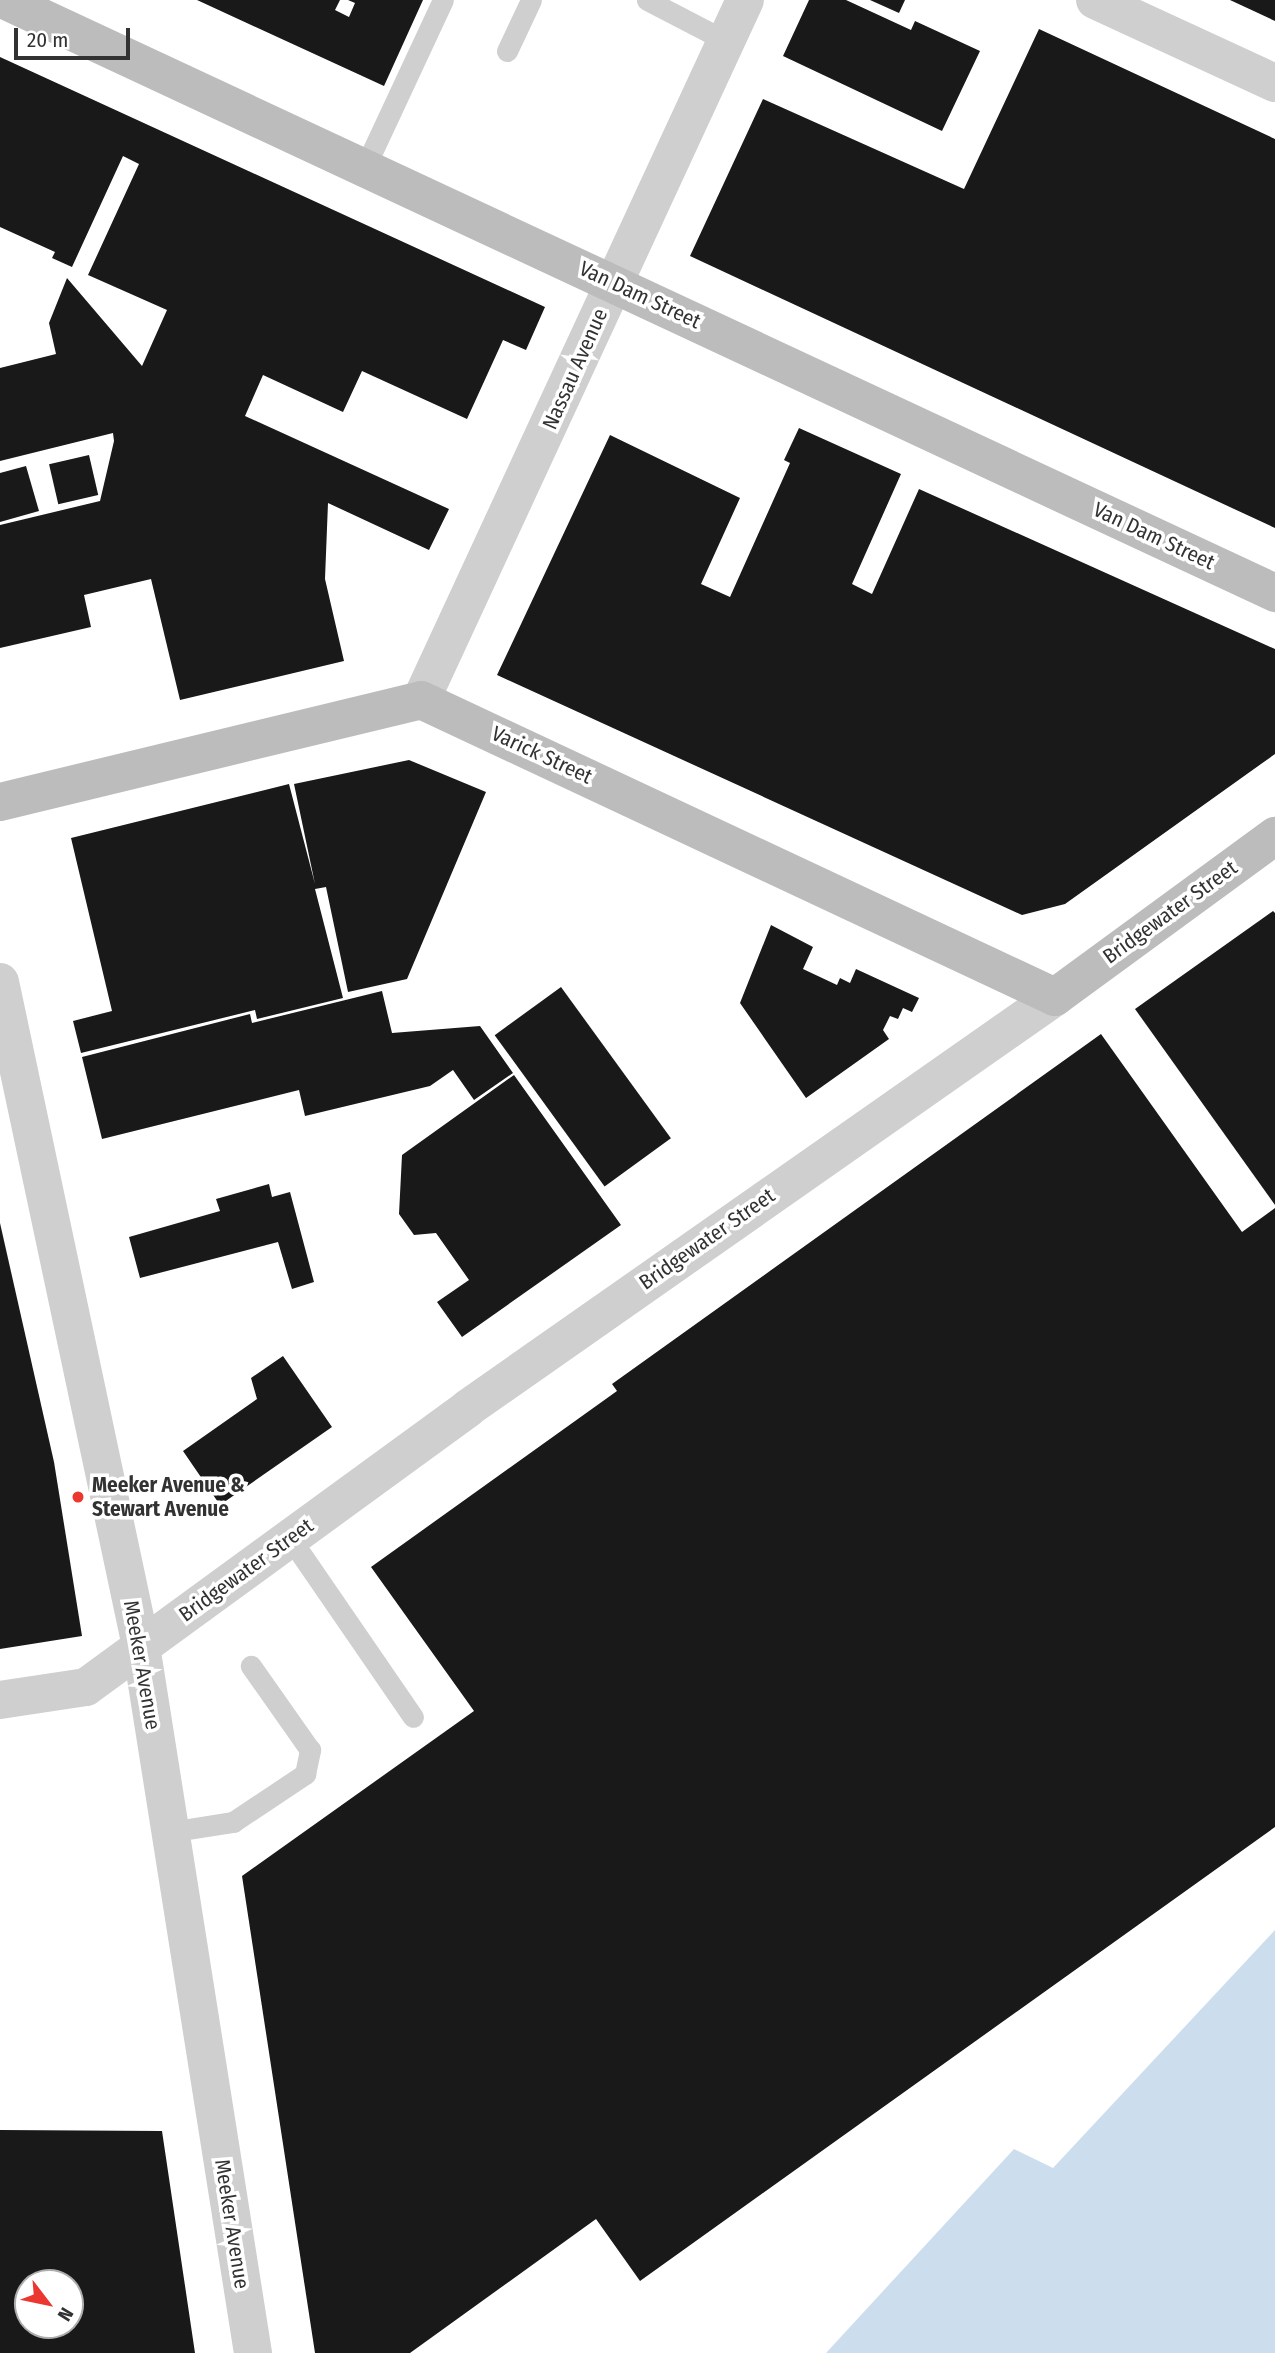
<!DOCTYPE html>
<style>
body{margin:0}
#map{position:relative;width:1275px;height:2353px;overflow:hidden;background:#fff;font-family:"Fira Sans Condensed",sans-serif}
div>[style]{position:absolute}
.water>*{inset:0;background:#cde}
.building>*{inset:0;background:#191919;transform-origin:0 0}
.lane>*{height:21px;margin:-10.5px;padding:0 10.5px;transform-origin:10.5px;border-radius:10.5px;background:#cfcfcf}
.street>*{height:38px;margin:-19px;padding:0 19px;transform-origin:19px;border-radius:19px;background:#cfcfcf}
.secondary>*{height:38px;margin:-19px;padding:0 19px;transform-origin:19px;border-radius:19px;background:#bcbcbc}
.dots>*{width:19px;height:19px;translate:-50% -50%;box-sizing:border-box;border:4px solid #fff;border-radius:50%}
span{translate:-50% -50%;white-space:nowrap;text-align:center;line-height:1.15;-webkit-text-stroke:7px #fff;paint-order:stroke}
.street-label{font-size:21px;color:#323232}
.poi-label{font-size:21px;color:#323232;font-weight:700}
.left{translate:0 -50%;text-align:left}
.north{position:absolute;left:14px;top:2269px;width:70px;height:70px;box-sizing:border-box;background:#fff;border:2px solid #adadad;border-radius:50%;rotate:122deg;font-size:19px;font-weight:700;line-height:28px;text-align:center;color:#323232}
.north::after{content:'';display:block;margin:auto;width:24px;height:32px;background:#ec3731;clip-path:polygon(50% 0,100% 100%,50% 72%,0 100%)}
.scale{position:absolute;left:14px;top:28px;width:116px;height:32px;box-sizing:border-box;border:4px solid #323232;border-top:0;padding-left:9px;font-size:21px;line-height:24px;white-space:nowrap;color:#323232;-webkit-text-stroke:5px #fff;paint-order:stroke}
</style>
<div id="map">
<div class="water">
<div style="clip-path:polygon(1275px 1930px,1275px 2353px,826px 2353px,1014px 2149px,1053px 2168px)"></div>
</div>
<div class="building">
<div style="clip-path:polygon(197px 0,340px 0,335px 10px,349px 17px,355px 3px,348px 0,423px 0,384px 86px)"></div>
<div style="clip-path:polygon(809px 0,846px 0,911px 30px,915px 21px,980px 51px,942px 131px,783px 56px)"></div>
<div style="clip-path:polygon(870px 0,905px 0,899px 13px)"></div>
<div style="clip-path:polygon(1230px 0,1275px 0,1275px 21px)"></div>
<div style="clip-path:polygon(1039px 29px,1275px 139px,1275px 528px,690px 256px,763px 99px,964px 189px)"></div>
<div style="clip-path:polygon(0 57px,545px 307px,526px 350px,503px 340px,467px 419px,362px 371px,343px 412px,263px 375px,245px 416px,449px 509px,429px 550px,328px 503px,325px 579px,344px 661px,180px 700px,151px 579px,84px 595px,91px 627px,0 648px,0 525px,100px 501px,114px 441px,113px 433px,0 461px,0 368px,56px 354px,49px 323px,67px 278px,142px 366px,167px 310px,88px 275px,139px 164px,123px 156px,72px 267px,52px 258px,55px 252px,0 227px)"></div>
<div style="clip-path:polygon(799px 428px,901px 474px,852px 584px,872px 594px,919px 489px,1275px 649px,1275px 754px,1065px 904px,1022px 915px,497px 675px,610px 435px,740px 498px,701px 584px,730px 597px,790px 463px,784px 460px)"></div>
<div style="left:89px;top:455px;width:41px;height:41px;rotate:77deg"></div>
<div style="clip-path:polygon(26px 466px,39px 511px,0 522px,0 473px)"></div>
<div style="clip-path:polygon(409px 760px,486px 792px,407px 979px,348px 992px,326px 887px,315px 889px,343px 998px,257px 1019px,255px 1010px,81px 1053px,73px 1021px,112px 1011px,71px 838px,289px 784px,315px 884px,294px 784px)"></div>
<div style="clip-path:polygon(1273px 911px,1275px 913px,1275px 1205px,1135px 1009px)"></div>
<div style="clip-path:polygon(771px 925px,813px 947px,803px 969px,837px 985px,840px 978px,850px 983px,856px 969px,919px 998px,912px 1012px,903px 1008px,898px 1019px,890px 1016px,883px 1030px,889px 1039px,806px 1098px,740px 1003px)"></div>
<div style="left:561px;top:987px;width:187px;height:82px;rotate:54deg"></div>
<div style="clip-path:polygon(382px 991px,392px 1033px,480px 1026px,513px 1073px,474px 1100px,453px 1070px,430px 1086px,305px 1116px,299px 1090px,102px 1139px,82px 1057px,250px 1014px,252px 1023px)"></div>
<div style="clip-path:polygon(1101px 1034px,1242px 1232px,1275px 1208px,1275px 1827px,640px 2281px,596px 2219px,410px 2353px,315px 2353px,242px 1876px,474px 1711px,371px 1567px,617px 1391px,612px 1384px)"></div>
<div style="clip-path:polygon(514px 1075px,621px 1225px,462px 1337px,437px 1302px,469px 1280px,436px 1233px,414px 1235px,399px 1214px,402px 1155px)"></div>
<div style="clip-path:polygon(269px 1184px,272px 1197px,290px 1192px,314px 1282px,292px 1289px,278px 1242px,140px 1278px,129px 1237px,220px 1211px,216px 1199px)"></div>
<div style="clip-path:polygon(0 1223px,54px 1462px,82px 1636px,0 1649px)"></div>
<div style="clip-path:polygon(283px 1356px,332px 1427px,220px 1505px,183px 1451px,257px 1399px,251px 1378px)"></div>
<div style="clip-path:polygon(evenodd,0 2130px,162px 2131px,195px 2353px,0 2353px,0 2130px,28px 2283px,70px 2283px,70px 2325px,28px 2325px,28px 2283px)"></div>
</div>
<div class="lane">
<div style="left:647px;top:0;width:89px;rotate:27.4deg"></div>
<div style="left:507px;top:51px;width:56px;rotate:-64.8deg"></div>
<div style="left:365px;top:167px;width:184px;rotate:-65deg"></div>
<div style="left:290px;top:1538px;width:217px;rotate:55.5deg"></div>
<div style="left:169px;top:1832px;width:65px;rotate:-8.9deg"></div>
<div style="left:233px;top:1822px;width:87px;rotate:-33.7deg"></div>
<div style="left:305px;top:1774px;width:25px;rotate:-78deg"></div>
<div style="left:310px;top:1750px;width:103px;rotate:-125.1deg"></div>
</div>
<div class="street">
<div style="left:1095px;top:0;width:198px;rotate:24.8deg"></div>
<div style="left:421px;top:700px;width:771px;rotate:-65.16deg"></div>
<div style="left:0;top:982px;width:679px;rotate:78.01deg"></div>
<div style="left:141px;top:1646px;width:716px;rotate:81deg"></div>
<div style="left:0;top:1700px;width:87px;rotate:-8.6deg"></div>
<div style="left:86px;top:1687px;width:473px;rotate:-36.1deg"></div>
<div style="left:468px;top:1408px;width:717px;rotate:-35deg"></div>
</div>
<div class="secondary">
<div style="left:4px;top:0;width:1403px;rotate:25.01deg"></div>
<div style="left:0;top:802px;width:433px;rotate:-13.6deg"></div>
<div style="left:421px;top:700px;width:700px;rotate:25.1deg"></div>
<div style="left:1055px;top:997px;width:273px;rotate:-36.2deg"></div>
</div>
<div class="dots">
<div style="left:78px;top:1497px;background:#ec3731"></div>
</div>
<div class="street-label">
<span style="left:640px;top:295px;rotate:25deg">Van Dam Street</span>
<span style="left:575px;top:369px;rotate:-66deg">Nassau Avenue</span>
<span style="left:1154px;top:536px;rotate:25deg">Van Dam Street</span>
<span style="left:542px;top:755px;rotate:25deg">Varick Street</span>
<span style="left:1170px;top:912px;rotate:-36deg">Bridgewater Street</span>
<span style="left:707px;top:1239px;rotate:-35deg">Bridgewater Street</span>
<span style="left:246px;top:1570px;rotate:-36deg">Bridgewater Street</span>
<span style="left:142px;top:1665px;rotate:80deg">Meeker Avenue</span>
<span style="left:232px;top:2224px;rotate:81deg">Meeker Avenue</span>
</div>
<div class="poi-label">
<span class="left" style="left:92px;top:1497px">Meeker Avenue &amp;<br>Stewart Avenue</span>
</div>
<div class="north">N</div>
<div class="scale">20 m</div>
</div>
